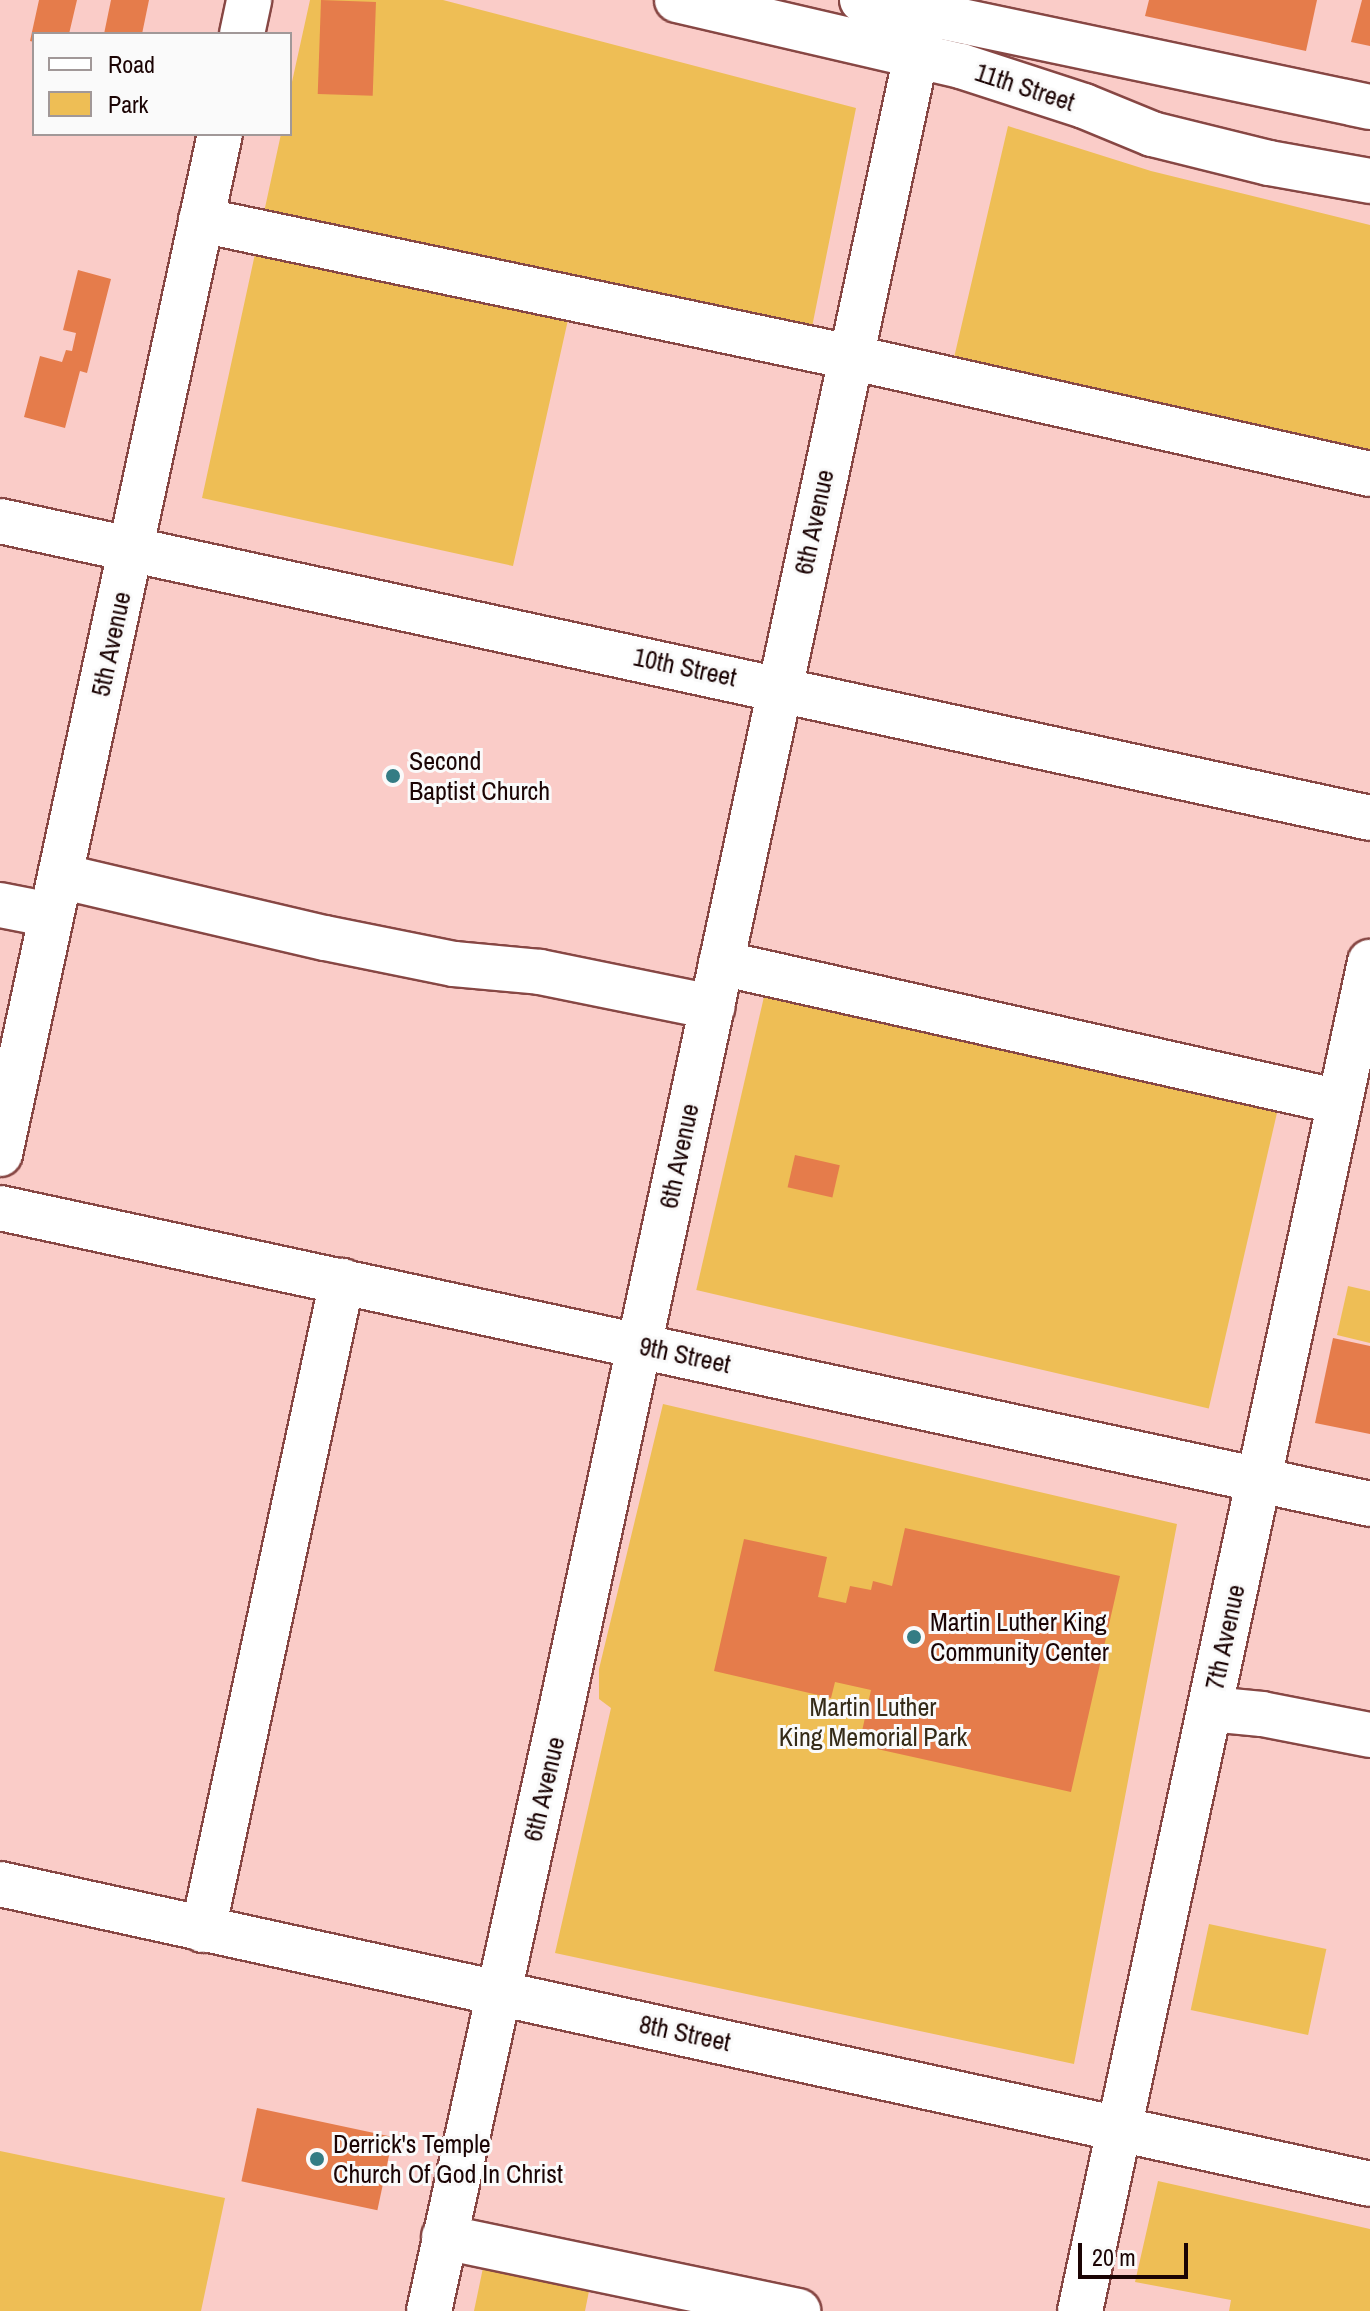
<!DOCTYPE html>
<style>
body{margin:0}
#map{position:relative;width:1370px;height:2311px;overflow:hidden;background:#faccc8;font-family:"Archivo Narrow",sans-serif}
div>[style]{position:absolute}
.green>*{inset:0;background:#eebe55;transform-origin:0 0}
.building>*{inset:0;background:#e57c4b;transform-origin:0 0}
.roads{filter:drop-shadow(2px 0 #874744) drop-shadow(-2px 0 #874744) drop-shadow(0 2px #874744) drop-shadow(0 -2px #874744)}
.minor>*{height:44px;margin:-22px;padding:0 22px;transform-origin:22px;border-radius:22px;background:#fff}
.major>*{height:44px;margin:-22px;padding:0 22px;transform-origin:22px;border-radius:22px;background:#fff}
.dots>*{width:22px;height:22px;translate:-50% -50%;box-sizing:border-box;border:4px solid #fafafa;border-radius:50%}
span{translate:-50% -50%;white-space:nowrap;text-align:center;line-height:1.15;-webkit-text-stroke:6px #fafafa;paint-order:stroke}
.street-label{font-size:26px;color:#1b0404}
.poi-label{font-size:26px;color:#1b0404}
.left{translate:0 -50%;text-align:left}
.park-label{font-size:26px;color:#352b18}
.legend{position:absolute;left:32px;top:32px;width:260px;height:104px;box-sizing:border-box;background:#fafafa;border:2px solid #a19898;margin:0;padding:10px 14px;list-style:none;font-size:24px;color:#1b0404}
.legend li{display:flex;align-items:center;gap:16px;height:40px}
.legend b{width:40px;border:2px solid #a19898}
.scale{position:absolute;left:1078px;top:2243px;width:110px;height:36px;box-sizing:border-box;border:4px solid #1b0404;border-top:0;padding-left:10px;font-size:24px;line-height:28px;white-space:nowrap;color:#1b0404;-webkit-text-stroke:6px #fafafa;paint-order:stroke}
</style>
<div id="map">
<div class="green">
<div style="clip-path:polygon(310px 0,443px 0,856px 108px,811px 332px,578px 275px,513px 566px,202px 498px,281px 134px,290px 134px,290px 91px)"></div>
<div style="clip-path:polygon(1008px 126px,1151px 171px,1370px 225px,1370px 460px,953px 362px)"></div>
<div style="left:766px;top:988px;width:526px;height:310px;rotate:13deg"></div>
<div style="clip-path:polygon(1348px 1286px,1370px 1291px,1370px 1343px,1337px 1335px)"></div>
<div style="clip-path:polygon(663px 1404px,1177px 1524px,1074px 2064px,555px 1953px,611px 1708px,599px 1699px,599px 1669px)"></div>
<div style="left:1209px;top:1924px;width:120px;height:88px;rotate:12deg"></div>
<div style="clip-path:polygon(0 2151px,225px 2198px,201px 2311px,0 2311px)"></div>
<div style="clip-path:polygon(1158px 2181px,1370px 2229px,1370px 2311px,1229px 2311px,1231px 2300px,1135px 2282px)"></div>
<div style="clip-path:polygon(484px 2263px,590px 2286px,585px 2311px,474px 2311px)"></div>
</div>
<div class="building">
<div style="clip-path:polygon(39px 0,77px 0,69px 34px,34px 34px,34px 42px,30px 41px)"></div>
<div style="clip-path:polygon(111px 0,149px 0,142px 34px,104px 34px)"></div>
<div style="left:321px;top:0;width:55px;height:94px;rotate:2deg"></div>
<div style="clip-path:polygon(1149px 0,1317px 0,1306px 51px,1145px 16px)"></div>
<div style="clip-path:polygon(1362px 0,1370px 0,1370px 46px,1351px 42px)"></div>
<div style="clip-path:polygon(78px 270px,111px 279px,87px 373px,80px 371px,65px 428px,24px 417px,40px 356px,62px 362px,66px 350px,72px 351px,76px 333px,63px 330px)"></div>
<div style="left:795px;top:1155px;width:46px;height:33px;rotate:13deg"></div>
<div style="clip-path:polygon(1333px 1338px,1370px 1346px,1370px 1434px,1315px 1423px)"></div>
<div style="clip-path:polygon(905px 1528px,1120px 1576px,1071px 1792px,859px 1745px,871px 1690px,835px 1682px,831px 1698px,714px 1671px,744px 1539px,827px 1557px,818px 1597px,846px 1603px,850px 1586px,871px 1590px,873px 1581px,892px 1586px)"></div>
<div style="left:257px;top:2108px;width:139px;height:75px;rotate:12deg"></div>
</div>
<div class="roads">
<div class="minor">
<div style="left:242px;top:34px;width:35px;rotate:-78deg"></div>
<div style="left:201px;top:220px;width:663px;rotate:11.92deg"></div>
<div style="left:850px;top:357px;width:533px;rotate:12.68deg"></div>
<div style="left:0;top:521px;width:1402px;rotate:12.23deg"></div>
<div style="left:60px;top:876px;width:272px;rotate:13.2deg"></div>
<div style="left:325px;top:938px;width:132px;rotate:11.4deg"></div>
<div style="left:454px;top:964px;width:86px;rotate:5.3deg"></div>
<div style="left:540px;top:972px;width:176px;rotate:11.5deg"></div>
<div style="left:0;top:905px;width:52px;rotate:11.1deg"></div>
<div style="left:721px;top:963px;width:634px;rotate:12.66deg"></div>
<div style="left:0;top:1154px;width:1043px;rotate:-77.83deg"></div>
<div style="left:0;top:1208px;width:1402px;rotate:12.19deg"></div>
<div style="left:1210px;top:1709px;width:52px;rotate:5.5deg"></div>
<div style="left:1262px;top:1714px;width:110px;rotate:11deg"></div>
<div style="left:0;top:1884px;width:1402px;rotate:12.35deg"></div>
<div style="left:203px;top:1930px;width:664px;rotate:-77.91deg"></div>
<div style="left:444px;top:2237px;width:362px;rotate:11.8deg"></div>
<div style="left:429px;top:2311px;width:601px;rotate:-77.61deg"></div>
<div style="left:558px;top:1724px;width:1745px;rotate:-77.89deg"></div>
<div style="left:1080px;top:2311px;width:1380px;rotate:-77.87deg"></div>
</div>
<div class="major">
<div style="left:677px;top:0;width:292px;rotate:13.1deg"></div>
<div style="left:961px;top:66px;width:129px;rotate:18deg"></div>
<div style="left:1084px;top:106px;width:74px;rotate:22.4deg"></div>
<div style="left:1152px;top:134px;width:121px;rotate:13.9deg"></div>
<div style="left:1269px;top:163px;width:103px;rotate:10.1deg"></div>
<div style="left:862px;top:0;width:519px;rotate:11.89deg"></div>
</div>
</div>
<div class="dots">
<div style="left:393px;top:776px;background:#347c84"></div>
<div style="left:914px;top:1637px;background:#347c84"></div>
<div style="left:317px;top:2159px;background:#347c84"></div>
</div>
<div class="street-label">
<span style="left:1025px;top:87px;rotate:18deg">11th Street</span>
<span style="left:814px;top:522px;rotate:-78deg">6th Avenue</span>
<span style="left:111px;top:644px;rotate:-78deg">5th Avenue</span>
<span style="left:685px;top:667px;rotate:12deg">10th Street</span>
<span style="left:679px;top:1156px;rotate:-78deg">6th Avenue</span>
<span style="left:685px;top:1355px;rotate:12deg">9th Street</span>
<span style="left:1225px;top:1637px;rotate:-78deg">7th Avenue</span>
<span style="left:544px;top:1789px;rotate:-77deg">6th Avenue</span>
<span style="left:685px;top:2033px;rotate:12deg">8th Street</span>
</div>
<div class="poi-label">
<span class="left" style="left:409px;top:776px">Second<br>Baptist Church</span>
<span class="left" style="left:930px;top:1637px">Martin Luther King<br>Community Center</span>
<span class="left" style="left:333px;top:2159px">Derrick's Temple<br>Church Of God In Christ</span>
</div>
<div class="park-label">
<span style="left:873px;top:1722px">Martin Luther<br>King Memorial Park</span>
</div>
<ul class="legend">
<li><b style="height:10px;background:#fff"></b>Road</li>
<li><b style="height:22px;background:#eebe55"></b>Park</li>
</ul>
<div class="scale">20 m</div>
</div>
